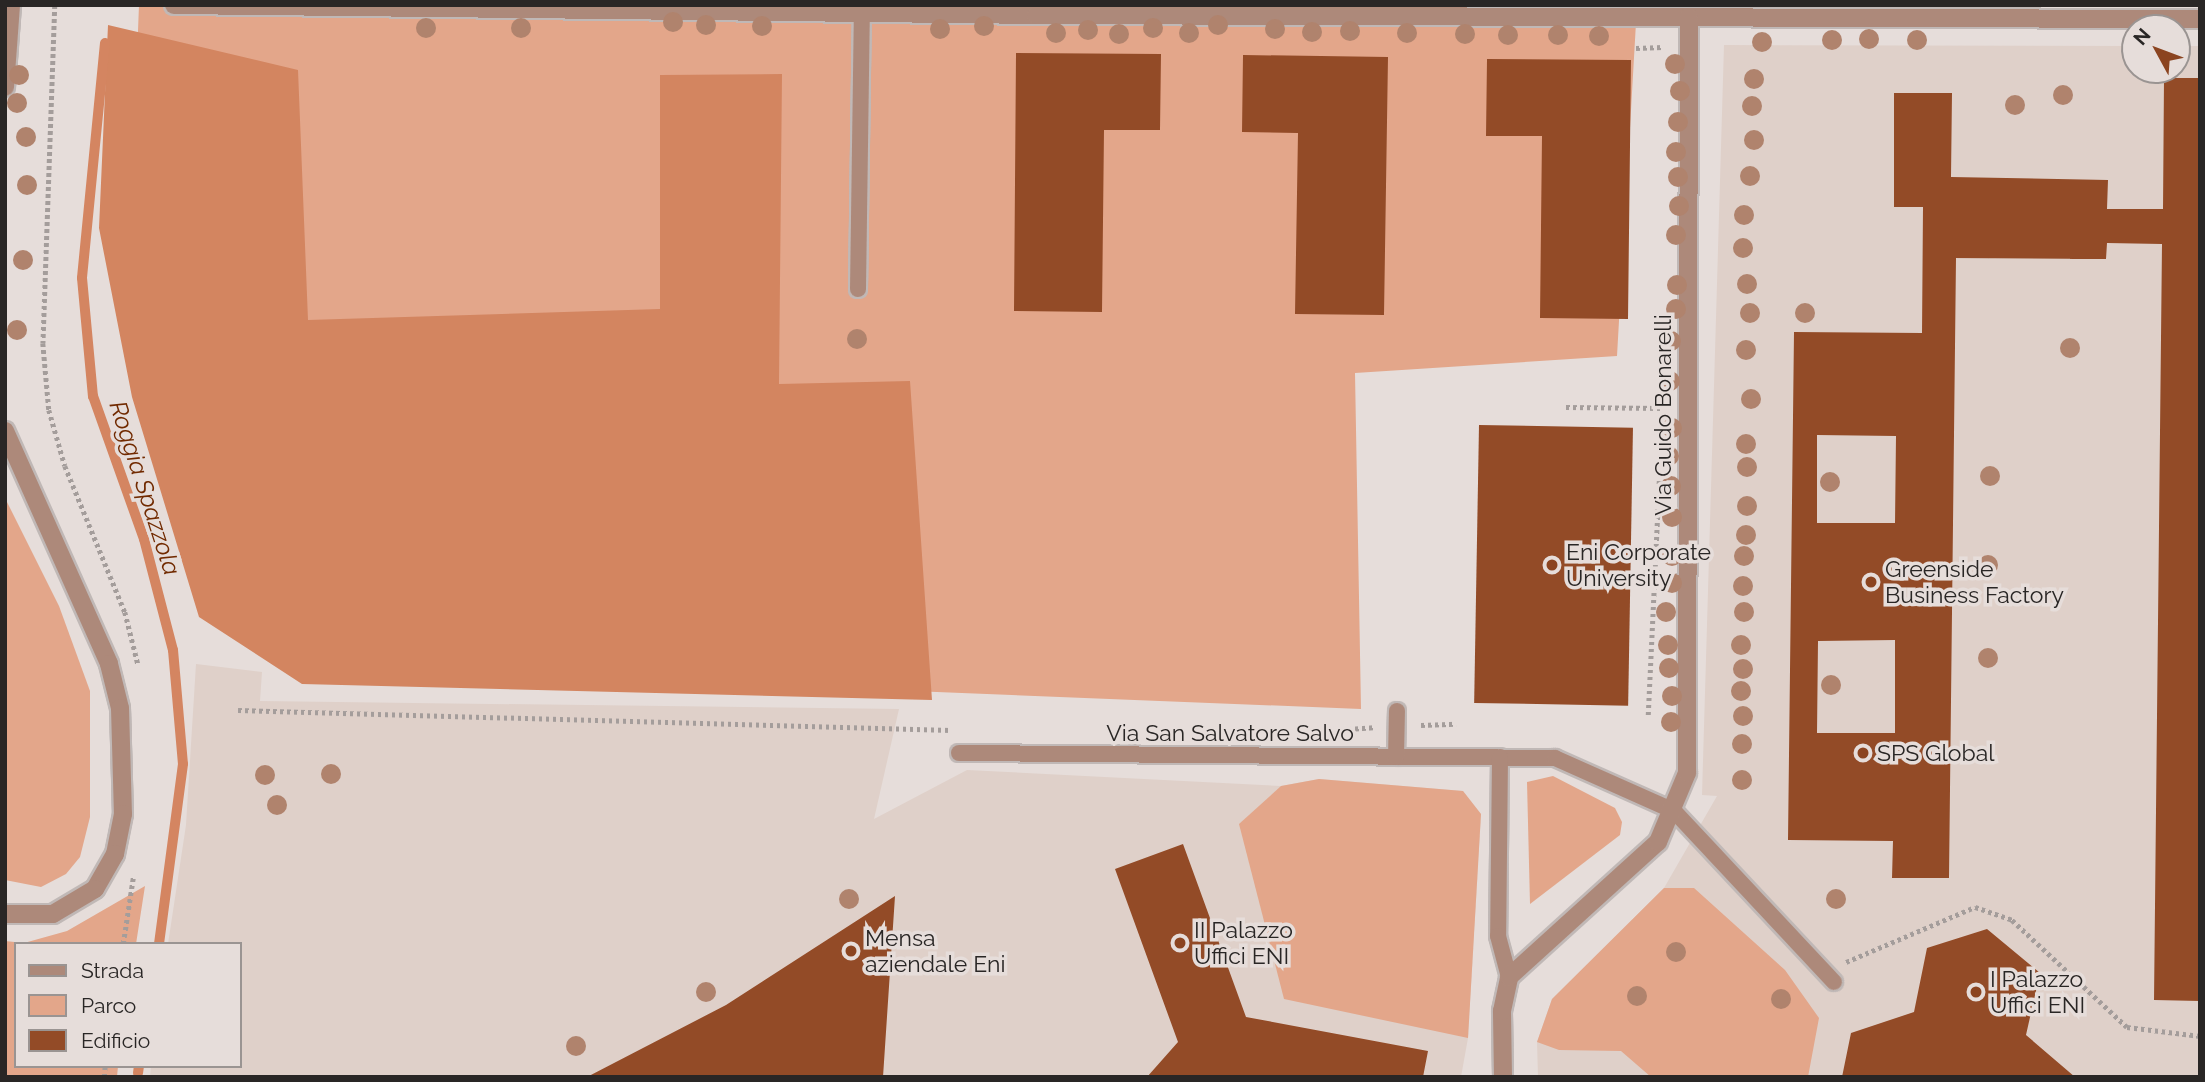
<!DOCTYPE html>
<style>
body{margin:0}
#map{position:relative;width:2205px;height:1082px;overflow:hidden;background:#e6ddda;font-family:Raleway,sans-serif}
div>[style]{position:absolute}
.built>*{inset:0;background:#dfd0c9}
.green>*{inset:0;background:#e3a68a}
.forest>*{inset:0;background:#d38560}
.stream>*{height:10px;margin:-5px;padding:0 5px;transform-origin:5px;border-radius:5px;background:#d48561}
.building>*{inset:0;background:#934b27;transform-origin:0 0}
.path>*{height:4.5px;margin-top:-2.25px;transform-origin:0;background:repeating-linear-gradient(90deg,#a49d9b 0 3.5px,transparent 0 7px)}
.roads{filter:drop-shadow(2px 0 #c0b8b6) drop-shadow(-2px 0 #c0b8b6) drop-shadow(0 2px #c0b8b6) drop-shadow(0 -2px #c0b8b6)}
.service>*{height:16px;margin:-8px;padding:0 8px;transform-origin:8px;border-radius:8px;background:#ad897a}
.minor>*{height:18px;margin:-9px;padding:0 9px;transform-origin:9px;border-radius:9px;background:#ad897a}
.trees>*{width:20px;height:20px;margin:-10px;border-radius:50%;background:#b0836d}
.dots>*{width:19px;height:19px;translate:-50% -50%;box-sizing:border-box;border:4px solid #e6ddda;border-radius:50%}
span{translate:-50% -50%;white-space:nowrap;text-align:center;line-height:1.15;-webkit-text-stroke:7px #e6ddda;paint-order:stroke}
.street-label{font-size:23px;color:#292625}
.poi-label{font-size:23px;color:#292625}
.left{translate:0 -50%;text-align:left}
.water-label{font-size:24px;color:#712a00;font-style:italic}
.frame{position:absolute;inset:0;border:7px solid #292625;pointer-events:none}
.legend{position:absolute;left:14px;top:942px;width:228px;height:126px;box-sizing:border-box;background:#e6ddda;border:2px solid #9a9492;margin:0;padding:9px 12px;list-style:none;font-size:21px;color:#292625}
.legend li{display:flex;align-items:center;gap:14px;height:35px}
.legend b{width:35px;border:2px solid #9a9492}
.north{position:absolute;left:2121px;top:14px;width:70px;height:70px;box-sizing:border-box;background:#e6ddda;border:2px solid #9a9492;border-radius:50%;rotate:311deg;font-size:19px;font-weight:700;line-height:28px;text-align:center;color:#292625}
.north::after{content:'';display:block;margin:auto;width:24px;height:32px;background:#8b4420;clip-path:polygon(50% 0,100% 100%,50% 72%,0 100%)}
</style>
<div id="map">
<div class="built">
<div style="clip-path:polygon(1724px 45px,2135px 46px,2135px 70px,2177px 70px,2177px 46px,2200px 46px,2200px 1077px,1538px 1077px,1537px 1042px,1552px 999px,1664px 888px,1717px 796px,1702px 795px)"></div>
<div style="clip-path:polygon(196px 664px,262px 672px,260px 701px,899px 709px,874px 819px,967px 770px,1281px 786px,1319px 779px,1463px 791px,1481px 814px,1468px 1038px,1461px 1077px,150px 1077px,151px 1066px,240px 1066px,240px 944px,168px 944px,186px 825px)"></div>
</div>
<div class="green">
<div style="clip-path:polygon(139px 5px,1637px 5px,1617px 356px,1355px 373px,1361px 709px,508px 675px,132px 184px)"></div>
<div style="clip-path:polygon(5px 498px,59px 606px,90px 691px,90px 817px,80px 857px,66px 874px,41px 887px,5px 880px)"></div>
<div style="clip-path:polygon(1553px 776px,1615px 808px,1622px 822px,1620px 835px,1530px 904px,1527px 782px)"></div>
<div style="clip-path:polygon(1319px 779px,1463px 791px,1481px 814px,1468px 1038px,1284px 999px,1239px 824px,1281px 786px)"></div>
<div style="clip-path:polygon(145px 886px,136px 944px,16px 944px,16px 1066px,118px 1066px,117px 1077px,5px 1077px,5px 941px,24px 943px,67px 931px)"></div>
<div style="clip-path:polygon(1664px 888px,1694px 888px,1785px 970px,1819px 1018px,1808px 1077px,1651px 1077px,1621px 1051px,1559px 1050px,1537px 1042px,1552px 999px)"></div>
</div>
<div class="forest">
<div style="clip-path:polygon(108px 25px,298px 70px,308px 320px,660px 309px,660px 75px,782px 74px,779px 384px,910px 381px,932px 700px,302px 684px,199px 617px,132px 397px,99px 228px)"></div>
</div>
<div class="stream">
<div style="left:105px;top:43px;width:236px;rotate:95.6deg"></div>
<div style="left:82px;top:278px;width:119px;rotate:84.7deg"></div>
<div style="left:93px;top:396px;width:152px;rotate:70.4deg"></div>
<div style="left:144px;top:539px;width:115px;rotate:75.4deg"></div>
<div style="left:173px;top:650px;width:114px;rotate:85deg"></div>
<div style="left:183px;top:764px;width:182px;rotate:97.6deg"></div>
<div style="left:138px;top:1073px;width:7px;rotate:-82deg"></div>
</div>
<div class="building">
<div style="clip-path:polygon(1016px 53px,1161px 54px,1160px 130px,1104px 130px,1102px 312px,1014px 311px)"></div>
<div style="clip-path:polygon(1243px 55px,1388px 57px,1384px 315px,1295px 314px,1298px 133px,1242px 132px)"></div>
<div style="clip-path:polygon(1487px 59px,1631px 60px,1628px 319px,1540px 318px,1542px 136px,1486px 136px)"></div>
<div style="clip-path:polygon(evenodd,2164px 78px,2200px 78px,2200px 1001px,2154px 1000px,2162px 244px,2107px 243px,2106px 259px,1956px 258px,1949px 878px,1892px 878px,1893px 841px,1788px 840px,1794px 332px,1922px 333px,1923px 207px,1894px 207px,1894px 93px,1952px 93px,1951px 177px,2108px 180px,2107px 209px,2163px 209px,2164px 78px,1817px 435px,1896px 436px,1895px 523px,1817px 523px,1817px 435px,2164px 78px,1895px 640px,1895px 733px,1817px 733px,1818px 641px,1895px 640px)"></div>
<div style="left:1479px;top:425px;width:154px;height:278px;rotate:1deg"></div>
<div style="clip-path:polygon(1183px 844px,1246px 1017px,1428px 1051px,1423px 1077px,1147px 1077px,1178px 1042px,1115px 869px)"></div>
<div style="clip-path:polygon(895px 896px,883px 1077px,587px 1077px,726px 1005px)"></div>
<div style="clip-path:polygon(1987px 929px,2040px 973px,2026px 1035px,2075px 1077px,1842px 1077px,1851px 1033px,1914px 1012px,1927px 948px)"></div>
</div>
<div class="path">
<div style="left:55px;top:5px;width:338px;rotate:92deg"></div>
<div style="left:43px;top:343px;width:67px;rotate:84.9deg"></div>
<div style="left:49px;top:410px;width:58px;rotate:74.1deg"></div>
<div style="left:65px;top:466px;width:158px;rotate:67.7deg"></div>
<div style="left:125px;top:612px;width:54px;rotate:76deg"></div>
<div style="left:1636px;top:48px;width:27px;rotate:-2deg"></div>
<div style="left:1566px;top:407px;width:95px;rotate:0.6deg"></div>
<div style="left:238px;top:710px;width:713px;rotate:1.61deg"></div>
<div style="left:1648px;top:715px;width:237px;rotate:-87.3deg"></div>
<div style="left:1421px;top:725px;width:35px;rotate:-2deg"></div>
<div style="left:1348px;top:729px;width:26px;rotate:-4deg"></div>
<div style="left:123px;top:944px;width:67px;rotate:-81.4deg"></div>
<div style="left:1846px;top:962px;width:140px;rotate:-23.1deg"></div>
<div style="left:1975px;top:907px;width:39px;rotate:19deg"></div>
<div style="left:2012px;top:920px;width:157px;rotate:42.9deg"></div>
<div style="left:2127px;top:1027px;width:74px;rotate:7deg"></div>
<div style="left:104px;top:1077px;width:11px;rotate:-85deg"></div>
</div>
<div class="roads">
<div class="service">
<div style="left:858px;top:289px;width:276px;rotate:-89.2deg"></div>
<div style="left:959px;top:753px;width:596px;rotate:0.48deg"></div>
<div style="left:1555px;top:758px;width:130px;rotate:24deg"></div>
<div style="left:1674px;top:811px;width:234px;rotate:46.9deg"></div>
<div style="left:1396px;top:757px;width:46px;rotate:-88.8deg"></div>
<div style="left:1500px;top:757px;width:179px;rotate:90.6deg"></div>
<div style="left:1498px;top:936px;width:42px;rotate:75deg"></div>
</div>
<div class="minor">
<div style="left:174px;top:5px;width:862px;rotate:0.66deg"></div>
<div style="left:1036px;top:15px;width:1164px;rotate:0.2deg"></div>
<div style="left:5px;top:87px;width:82px;rotate:-85.8deg"></div>
<div style="left:5px;top:431px;width:255px;rotate:65.9deg"></div>
<div style="left:109px;top:664px;width:45px;rotate:76deg"></div>
<div style="left:120px;top:708px;width:106px;rotate:88.4deg"></div>
<div style="left:123px;top:814px;width:41px;rotate:101.3deg"></div>
<div style="left:115px;top:854px;width:40px;rotate:119.7deg"></div>
<div style="left:95px;top:889px;width:49px;rotate:149.2deg"></div>
<div style="left:53px;top:914px;width:48px;rotate:180deg"></div>
<div style="left:1503px;top:1077px;width:66px;rotate:-90.9deg"></div>
<div style="left:1502px;top:1011px;width:35px;rotate:-78deg"></div>
<div style="left:1509px;top:977px;width:201px;rotate:-42.2deg"></div>
<div style="left:1658px;top:842px;width:75px;rotate:-67.2deg"></div>
<div style="left:1687px;top:773px;width:756px;rotate:-89.85deg"></div>
</div>
</div>
<div class="trees">
<div style="left:673px;top:22px"></div>
<div style="left:706px;top:25px"></div>
<div style="left:1218px;top:25px"></div>
<div style="left:762px;top:26px"></div>
<div style="left:984px;top:26px"></div>
<div style="left:426px;top:28px"></div>
<div style="left:521px;top:28px"></div>
<div style="left:1153px;top:28px"></div>
<div style="left:940px;top:29px"></div>
<div style="left:1275px;top:29px"></div>
<div style="left:1088px;top:30px"></div>
<div style="left:1350px;top:31px"></div>
<div style="left:1312px;top:32px"></div>
<div style="left:1056px;top:33px"></div>
<div style="left:1189px;top:33px"></div>
<div style="left:1407px;top:33px"></div>
<div style="left:1119px;top:34px"></div>
<div style="left:1465px;top:34px"></div>
<div style="left:1508px;top:35px"></div>
<div style="left:1558px;top:35px"></div>
<div style="left:1599px;top:36px"></div>
<div style="left:1869px;top:39px"></div>
<div style="left:1832px;top:40px"></div>
<div style="left:1917px;top:40px"></div>
<div style="left:1762px;top:42px"></div>
<div style="left:1675px;top:64px"></div>
<div style="left:19px;top:75px"></div>
<div style="left:1754px;top:79px"></div>
<div style="left:1680px;top:91px"></div>
<div style="left:2063px;top:95px"></div>
<div style="left:17px;top:103px"></div>
<div style="left:2015px;top:105px"></div>
<div style="left:1752px;top:106px"></div>
<div style="left:1678px;top:122px"></div>
<div style="left:26px;top:137px"></div>
<div style="left:1754px;top:140px"></div>
<div style="left:1676px;top:152px"></div>
<div style="left:1750px;top:176px"></div>
<div style="left:1678px;top:177px"></div>
<div style="left:27px;top:185px"></div>
<div style="left:1679px;top:206px"></div>
<div style="left:1744px;top:215px"></div>
<div style="left:1676px;top:235px"></div>
<div style="left:1743px;top:248px"></div>
<div style="left:23px;top:260px"></div>
<div style="left:1747px;top:284px"></div>
<div style="left:1677px;top:285px"></div>
<div style="left:1676px;top:309px"></div>
<div style="left:1750px;top:313px"></div>
<div style="left:1805px;top:313px"></div>
<div style="left:17px;top:330px"></div>
<div style="left:857px;top:339px"></div>
<div style="left:1671px;top:341px"></div>
<div style="left:2070px;top:348px"></div>
<div style="left:1746px;top:350px"></div>
<div style="left:1670px;top:381px"></div>
<div style="left:1751px;top:399px"></div>
<div style="left:1672px;top:428px"></div>
<div style="left:1746px;top:444px"></div>
<div style="left:1669px;top:456px"></div>
<div style="left:1747px;top:467px"></div>
<div style="left:1990px;top:476px"></div>
<div style="left:1830px;top:482px"></div>
<div style="left:1671px;top:486px"></div>
<div style="left:1747px;top:506px"></div>
<div style="left:1672px;top:517px"></div>
<div style="left:1746px;top:535px"></div>
<div style="left:1672px;top:556px"></div>
<div style="left:1744px;top:556px"></div>
<div style="left:1988px;top:565px"></div>
<div style="left:1672px;top:583px"></div>
<div style="left:1743px;top:586px"></div>
<div style="left:1666px;top:612px"></div>
<div style="left:1744px;top:612px"></div>
<div style="left:1668px;top:645px"></div>
<div style="left:1741px;top:645px"></div>
<div style="left:1988px;top:658px"></div>
<div style="left:1669px;top:668px"></div>
<div style="left:1743px;top:669px"></div>
<div style="left:1831px;top:685px"></div>
<div style="left:1741px;top:691px"></div>
<div style="left:1672px;top:696px"></div>
<div style="left:1743px;top:716px"></div>
<div style="left:1671px;top:722px"></div>
<div style="left:1742px;top:744px"></div>
<div style="left:331px;top:774px"></div>
<div style="left:265px;top:775px"></div>
<div style="left:1742px;top:780px"></div>
<div style="left:277px;top:805px"></div>
<div style="left:849px;top:899px"></div>
<div style="left:1836px;top:899px"></div>
<div style="left:1676px;top:952px"></div>
<div style="left:706px;top:992px"></div>
<div style="left:1637px;top:996px"></div>
<div style="left:1781px;top:999px"></div>
<div style="left:576px;top:1046px"></div>
</div>
<div class="dots">
<div style="left:1552px;top:565px;background:#8b4420"></div>
<div style="left:1871px;top:582px;background:#8b4420"></div>
<div style="left:1863px;top:753px;background:#8b4420"></div>
<div style="left:1180px;top:943px;background:#8b4420"></div>
<div style="left:851px;top:951px;background:#8b4420"></div>
<div style="left:1976px;top:992px;background:#8b4420"></div>
</div>
<div class="street-label">
<span style="left:1663px;top:415px;rotate:-90deg">Via Guido Bonarelli</span>
<span style="left:1230px;top:733px">Via San Salvatore Salvo</span>
</div>
<div class="poi-label">
<span class="left" style="left:1566px;top:565px">Eni Corporate<br>University</span>
<span class="left" style="left:1885px;top:582px">Greenside<br>Business Factory</span>
<span class="left" style="left:1877px;top:753px">SPS Global</span>
<span class="left" style="left:1194px;top:943px">II Palazzo<br>Uffici ENI</span>
<span class="left" style="left:865px;top:951px">Mensa<br>aziendale Eni</span>
<span class="left" style="left:1990px;top:992px">I Palazzo<br>Uffici ENI</span>
</div>
<div class="water-label">
<span style="left:145px;top:488px;rotate:72deg">Roggia Spazzola</span>
</div>
<div class="frame"></div>
<ul class="legend">
<li><b style="height:9px;background:#ad897a"></b>Strada</li>
<li><b style="height:19px;background:#e3a68a"></b>Parco</li>
<li><b style="height:19px;background:#934b27"></b>Edificio</li>
</ul>
<div class="north">N</div>
</div>
